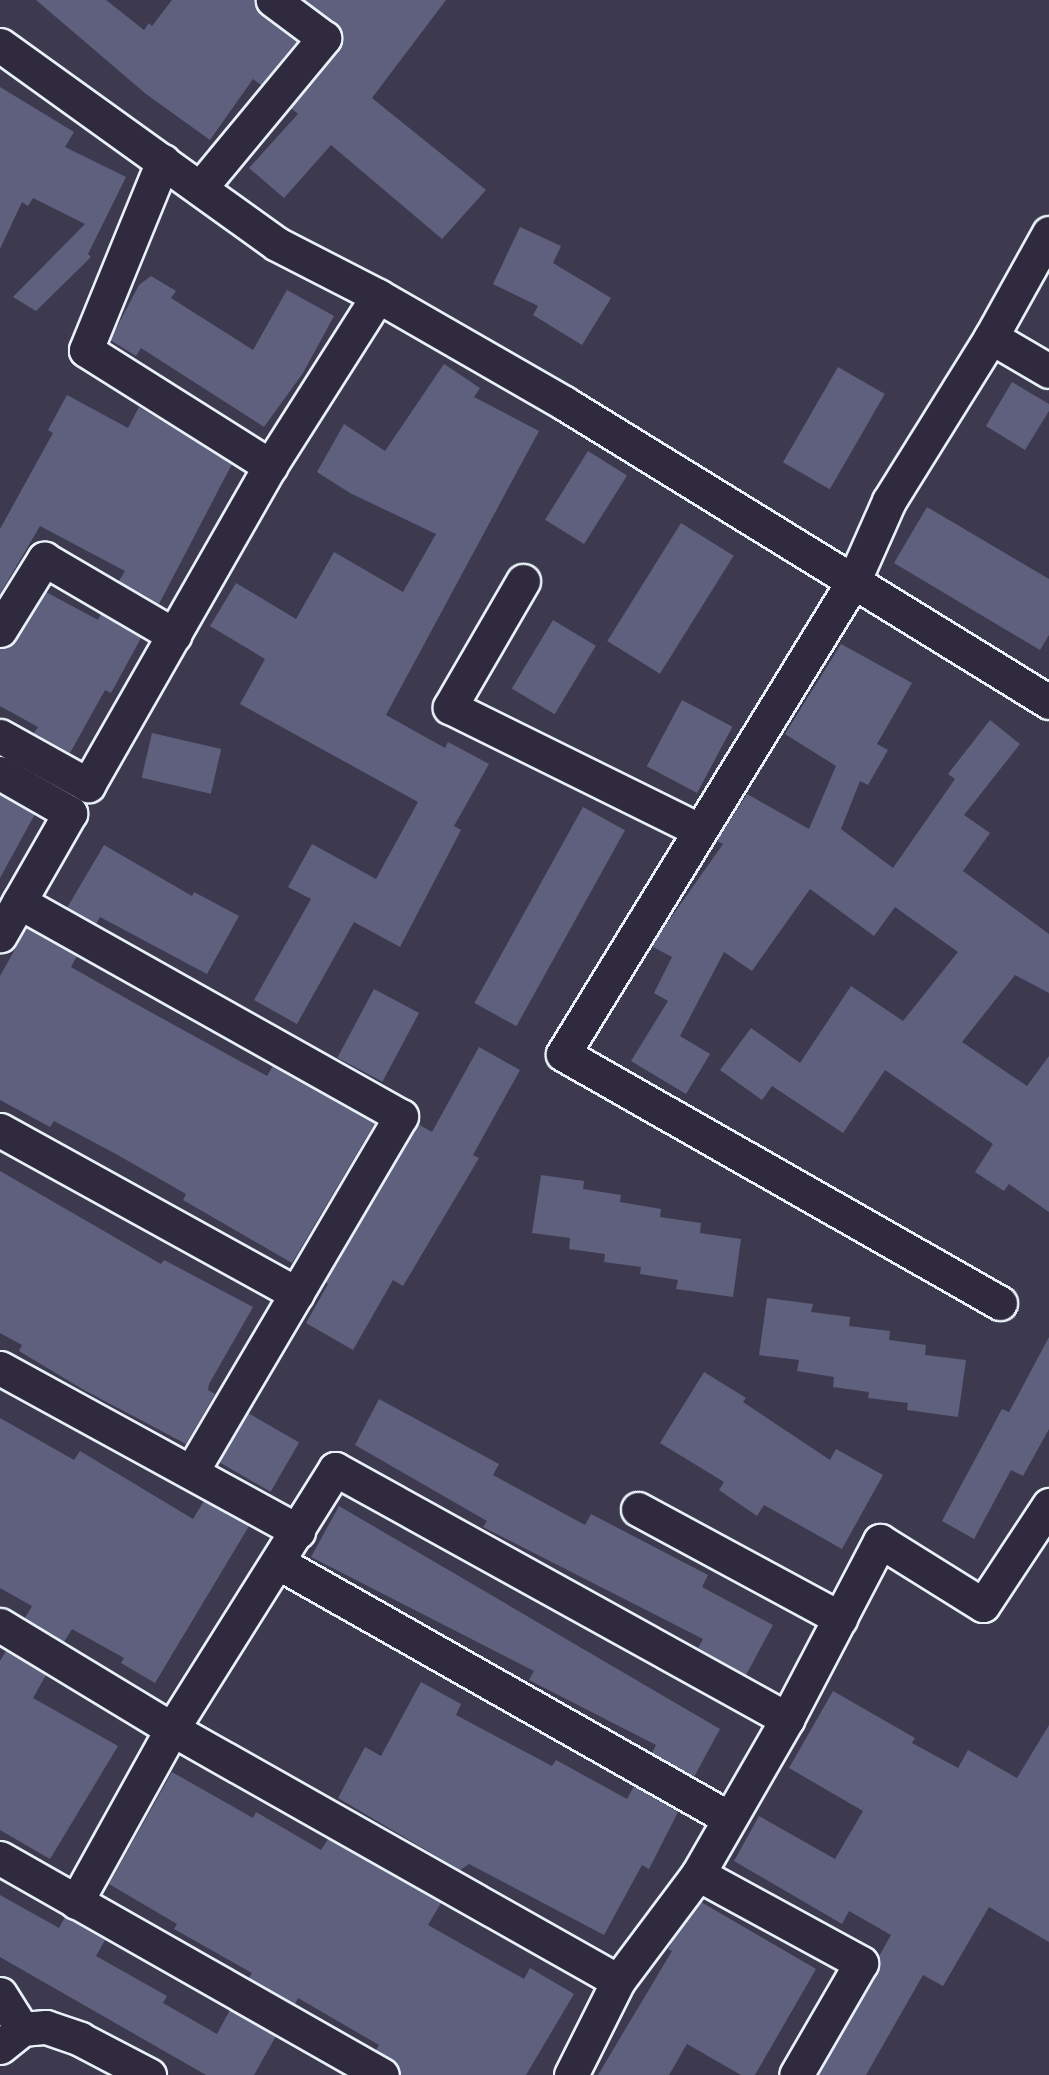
<!DOCTYPE html>
<style>
body{margin:0}
#map{position:relative;width:1049px;height:2075px;overflow:hidden;background:#3d3a50;font-family:"Playpen Sans",sans-serif}
div>[style]{position:absolute}
.building>*{inset:0;background:#5e607d;transform-origin:0 0}
.roads{filter:drop-shadow(2px 0 #e8f1f8) drop-shadow(-2px 0 #e8f1f8) drop-shadow(0 2px #e8f1f8) drop-shadow(0 -2px #e8f1f8)}
.minor>*{height:33px;margin:-16.5px;padding:0 16.5px;transform-origin:16.5px;border-radius:16.5px;background:#2f2a3d}
span{translate:-50% -50%;white-space:nowrap;text-align:center;line-height:1.15;-webkit-text-stroke:5px #2f2a3d;paint-order:stroke}
</style>
<div id="map">
<div class="building">
<div style="clip-path:polygon(36px 0,106px 0,144px 30px,149px 23px,152px 26px,172px 0,255px 0,261px 15px,297px 41px,261px 85px,253px 79px,210px 140px,146px 94px)"></div>
<div style="clip-path:polygon(304px 0,446px 0,372px 98px,486px 190px,442px 239px,331px 145px,284px 198px,249px 168px,298px 114px,291px 108px,342px 41px,336px 23px)"></div>
<div style="clip-path:polygon(0 87px,74px 132px,65px 147px,126px 177px,88px 254px,91px 257px,36px 311px,13px 297px,85px 224px,33px 198px,28px 206px,22px 202px,0 249px)"></div>
<div style="clip-path:polygon(520px 227px,561px 246px,553px 263px,611px 298px,582px 345px,533px 315px,538px 306px,493px 284px)"></div>
<div style="clip-path:polygon(151px 276px,176px 291px,171px 298px,253px 350px,287px 290px,334px 316px,303px 373px,264px 427px,141px 348px,136px 356px,110px 340px,139px 285px)"></div>
<div style="clip-path:polygon(444px 364px,480px 388px,474px 397px,539px 431px,386px 715px,445px 748px,448px 742px,489px 764px,454px 826px,461px 830px,400px 947px,354px 922px,297px 1024px,254px 1000px,311px 899px,288px 887px,312px 844px,376px 879px,418px 802px,240px 704px,265px 659px,210px 626px,236px 583px,296px 619px,334px 552px,403px 592px,436px 534px,350px 493px,317px 472px,344px 424px,385px 451px)"></div>
<div style="left:838px;top:367px;width:54px;height:110px;rotate:30deg"></div>
<div style="clip-path:polygon(1012px 382px,1049px 404px,1049px 411px,1025px 450px,986px 426px)"></div>
<div style="clip-path:polygon(67px 395px,128px 428px,139px 407px,232px 464px,159px 604px,119px 581px,125px 571px,40px 526px,0 594px,0 529px,53px 433px,48px 430px)"></div>
<div style="left:588px;top:451px;width:46px;height:81px;rotate:32deg"></div>
<div style="clip-path:polygon(927px 507px,1049px 579px,1049px 635px,1040px 650px,894px 563px)"></div>
<div style="left:681px;top:523px;width:62px;height:139px;rotate:32deg"></div>
<div style="clip-path:polygon(46px 592px,98px 620px,101px 614px,141px 638px,111px 693px,105px 690px,70px 753px,34px 733px,38px 727px,0 706px,0 649px,16px 640px)"></div>
<div style="left:553px;top:620px;width:50px;height:80px;rotate:31deg"></div>
<div style="clip-path:polygon(841px 644px,912px 683px,877px 744px,888px 750px,868px 785px,860px 781px,841px 829px,893px 868px,955px 779px,948px 774px,990px 720px,1020px 744px,964px 815px,990px 833px,963px 871px,1049px 934px,1049px 993px,1015px 975px,962px 1042px,1027px 1086px,1049px 1056px,1049px 1212px,1009px 1184px,1004px 1191px,975px 1172px,993px 1144px,885px 1070px,843px 1133px,772px 1086px,762px 1100px,720px 1070px,751px 1028px,800px 1063px,851px 986px,903px 1021px,958px 952px,895px 907px,874px 936px,810px 889px,752px 971px,724px 952px,680px 1036px,710px 1054px,686px 1094px,631px 1061px,668px 1001px,654px 993px,672px 957px,651px 946px,723px 844px,717px 841px,747px 794px,809px 829px,836px 766px,785px 734px)"></div>
<div style="left:682px;top:700px;width:57px;height:75px;rotate:28deg"></div>
<div style="left:152px;top:733px;width:71px;height:46px;rotate:13deg"></div>
<div style="clip-path:polygon(0 795px,35px 814px,0 878px)"></div>
<div style="left:583px;top:807px;width:48px;height:224px;rotate:29deg"></div>
<div style="clip-path:polygon(104px 845px,192px 896px,194px 892px,239px 916px,207px 974px,100px 917px,96px 924px,67px 908px)"></div>
<div style="clip-path:polygon(27px 928px,77px 956px,71px 967px,145px 1009px,267px 1076px,273px 1066px,375px 1123px,292px 1263px,183px 1200px,186px 1194px,116px 1154px,54px 1121px,50px 1127px,0 1100px,0 976px)"></div>
<div style="left:374px;top:989px;width:51px;height:78px;rotate:28deg"></div>
<div style="clip-path:polygon(479px 1047px,520px 1070px,473px 1155px,479px 1158px,403px 1286px,393px 1280px,353px 1350px,306px 1323px,328px 1284px,325px 1282px,418px 1124px,432px 1132px)"></div>
<div style="clip-path:polygon(0 1171px,161px 1264px,164px 1260px,253px 1307px,209px 1384px,208px 1390px,215px 1394px,186px 1444px,84px 1390px,19px 1351px,22px 1345px,0 1333px)"></div>
<div style="clip-path:polygon(541px 1175px,584px 1181px,583px 1189px,621px 1195px,620px 1202px,661px 1209px,660px 1217px,701px 1223px,700px 1233px,741px 1239px,733px 1297px,676px 1289px,678px 1280px,640px 1274px,641px 1267px,604px 1262px,605px 1254px,569px 1249px,570px 1238px,532px 1233px)"></div>
<div style="clip-path:polygon(767px 1298px,813px 1304px,811px 1312px,850px 1317px,849px 1326px,890px 1331px,889px 1340px,926px 1345px,925px 1355px,966px 1360px,958px 1417px,907px 1410px,908px 1403px,868px 1398px,869px 1392px,833px 1387px,834px 1377px,797px 1371px,799px 1360px,759px 1355px)"></div>
<div style="clip-path:polygon(1049px 1337px,1049px 1429px,1023px 1476px,1011px 1470px,974px 1539px,942px 1521px,1002px 1409px,1009px 1412px)"></div>
<div style="clip-path:polygon(704px 1372px,746px 1398px,743px 1402px,830px 1460px,836px 1449px,883px 1475px,842px 1549px,764px 1505px,757px 1516px,719px 1490px,724px 1482px,660px 1443px)"></div>
<div style="clip-path:polygon(379px 1399px,499px 1464px,493px 1475px,585px 1525px,591px 1514px,708px 1575px,702px 1587px,773px 1625px,746px 1675px,698px 1648px,703px 1639px,483px 1527px,487px 1521px,355px 1445px)"></div>
<div style="left:248px;top:1413px;width:59px;height:57px;rotate:30deg"></div>
<div style="clip-path:polygon(0 1418px,74px 1460px,80px 1451px,193px 1519px,204px 1501px,249px 1526px,155px 1683px,121px 1663px,124px 1658px,72px 1629px,64px 1642px,25px 1618px,32px 1606px,0 1588px)"></div>
<div style="clip-path:polygon(339px 1506px,720px 1729px,694px 1777px,652px 1753px,656px 1745px,529px 1680px,534px 1671px,311px 1557px)"></div>
<div style="clip-path:polygon(6px 1651px,46px 1675px,33px 1698px,118px 1746px,50px 1859px,0 1830px,0 1661px)"></div>
<div style="clip-path:polygon(421px 1682px,461px 1704px,456px 1715px,552px 1766px,556px 1760px,627px 1799px,634px 1786px,678px 1812px,649px 1869px,642px 1865px,604px 1935px,469px 1864px,460px 1870px,338px 1798px,365px 1747px,381px 1756px)"></div>
<div style="clip-path:polygon(833px 1691px,915px 1738px,912px 1743px,958px 1768px,968px 1750px,1017px 1778px,1049px 1725px,1049px 1942px,989px 1907px,943px 1986px,923px 1975px,866px 2075px,818px 2075px,877px 1972px,878px 1958px,891px 1935px,849px 1911px,842px 1924px,734px 1861px,759px 1816px,835px 1859px,863px 1811px,789px 1768px)"></div>
<div style="clip-path:polygon(172px 1772px,253px 1818px,256px 1812px,321px 1850px,328px 1839px,441px 1903px,428px 1925px,524px 1979px,530px 1968px,574px 1994px,526px 2075px,401px 2075px,398px 2065px,376px 2050px,379px 2045px,298px 1998px,295px 2004px,249px 1978px,252px 1973px,174px 1929px,177px 1924px,109px 1884px)"></div>
<div style="clip-path:polygon(0 1895px,59px 1928px,65px 1917px,105px 1940px,96px 1956px,167px 1996px,163px 2003px,217px 2034px,230px 2010px,276px 2036px,254px 2075px,206px 2075px,0 1957px)"></div>
<div style="clip-path:polygon(701px 1902px,816px 1969px,755px 2075px,741px 2075px,687px 2044px,669px 2075px,598px 2075px,672px 1951px,668px 1949px,676px 1935px)"></div>
</div>
<div class="roads">
<div class="minor">
<div style="left:0;top:45px;width:341px;rotate:35.7deg"></div>
<div style="left:277px;top:244px;width:114px;rotate:27.2deg"></div>
<div style="left:378px;top:296px;width:215px;rotate:29.9deg"></div>
<div style="left:564px;top:403px;width:570px;rotate:31.65deg"></div>
<div style="left:163px;top:161px;width:204px;rotate:112.2deg"></div>
<div style="left:86px;top:350px;width:218px;rotate:32.2deg"></div>
<div style="left:200px;top:188px;width:195px;rotate:-50.4deg"></div>
<div style="left:324px;top:38px;width:64px;rotate:-143.3deg"></div>
<div style="left:991px;top:337px;width:67px;rotate:30.4deg"></div>
<div style="left:523px;top:581px;width:146px;rotate:120.1deg"></div>
<div style="left:450px;top:707px;width:278px;rotate:26.3deg"></div>
<div style="left:0;top:630px;width:84px;rotate:-58.2deg"></div>
<div style="left:44px;top:559px;width:151px;rotate:30.3deg"></div>
<div style="left:0;top:736px;width:101px;rotate:29.1deg"></div>
<div style="left:88px;top:785px;width:367px;rotate:-60.3deg"></div>
<div style="left:270px;top:466px;width:201px;rotate:-57.6deg"></div>
<div style="left:0;top:773px;width:81px;rotate:29.7deg"></div>
<div style="left:70px;top:813px;width:141px;rotate:119.8deg"></div>
<div style="left:19px;top:902px;width:438px;rotate:29.3deg"></div>
<div style="left:401px;top:1116px;width:413px;rotate:120.5deg"></div>
<div style="left:0;top:1130px;width:339px;rotate:28.9deg"></div>
<div style="left:1000px;top:1303px;width:503px;rotate:-150.33deg"></div>
<div style="left:563px;top:1054px;width:556px;rotate:-58.45deg"></div>
<div style="left:854px;top:580px;width:86px;rotate:-66.1deg"></div>
<div style="left:889px;top:501px;width:193px;rotate:-58.1deg"></div>
<div style="left:991px;top:337px;width:119px;rotate:-60.9deg"></div>
<div style="left:0;top:1368px;width:340px;rotate:28.7deg"></div>
<div style="left:638px;top:1509px;width:230px;rotate:28.4deg"></div>
<div style="left:279px;top:1563px;width:515px;rotate:29.55deg"></div>
<div style="left:0;top:1625px;width:201px;rotate:31.2deg"></div>
<div style="left:172px;top:1729px;width:512px;rotate:29.47deg"></div>
<div style="left:0;top:1858px;width:439px;rotate:29.6deg"></div>
<div style="left:698px;top:1874px;width:186px;rotate:28.6deg"></div>
<div style="left:861px;top:1963px;width:129px;rotate:120.1deg"></div>
<div style="left:76px;top:1902px;width:198px;rotate:-61deg"></div>
<div style="left:172px;top:1729px;width:307px;rotate:-57.9deg"></div>
<div style="left:335px;top:1469px;width:517px;rotate:28.95deg"></div>
<div style="left:0;top:1994px;width:41px;rotate:57.8deg"></div>
<div style="left:0;top:2047px;width:28px;rotate:-39deg"></div>
<div style="left:22px;top:2029px;width:24px;rotate:-5deg"></div>
<div style="left:46px;top:2027px;width:36px;rotate:19deg"></div>
<div style="left:80px;top:2039px;width:78px;rotate:27.6deg"></div>
<div style="left:571px;top:2075px;width:105px;rotate:-63.4deg"></div>
<div style="left:618px;top:1981px;width:134px;rotate:-53.2deg"></div>
<div style="left:698px;top:1874px;width:179px;rotate:-60.1deg"></div>
<div style="left:787px;top:1719px;width:201px;rotate:-62.4deg"></div>
<div style="left:880px;top:1541px;width:121px;rotate:31.9deg"></div>
<div style="left:983px;top:1605px;width:120px;rotate:-56.6deg"></div>
</div>
</div>
</div>
